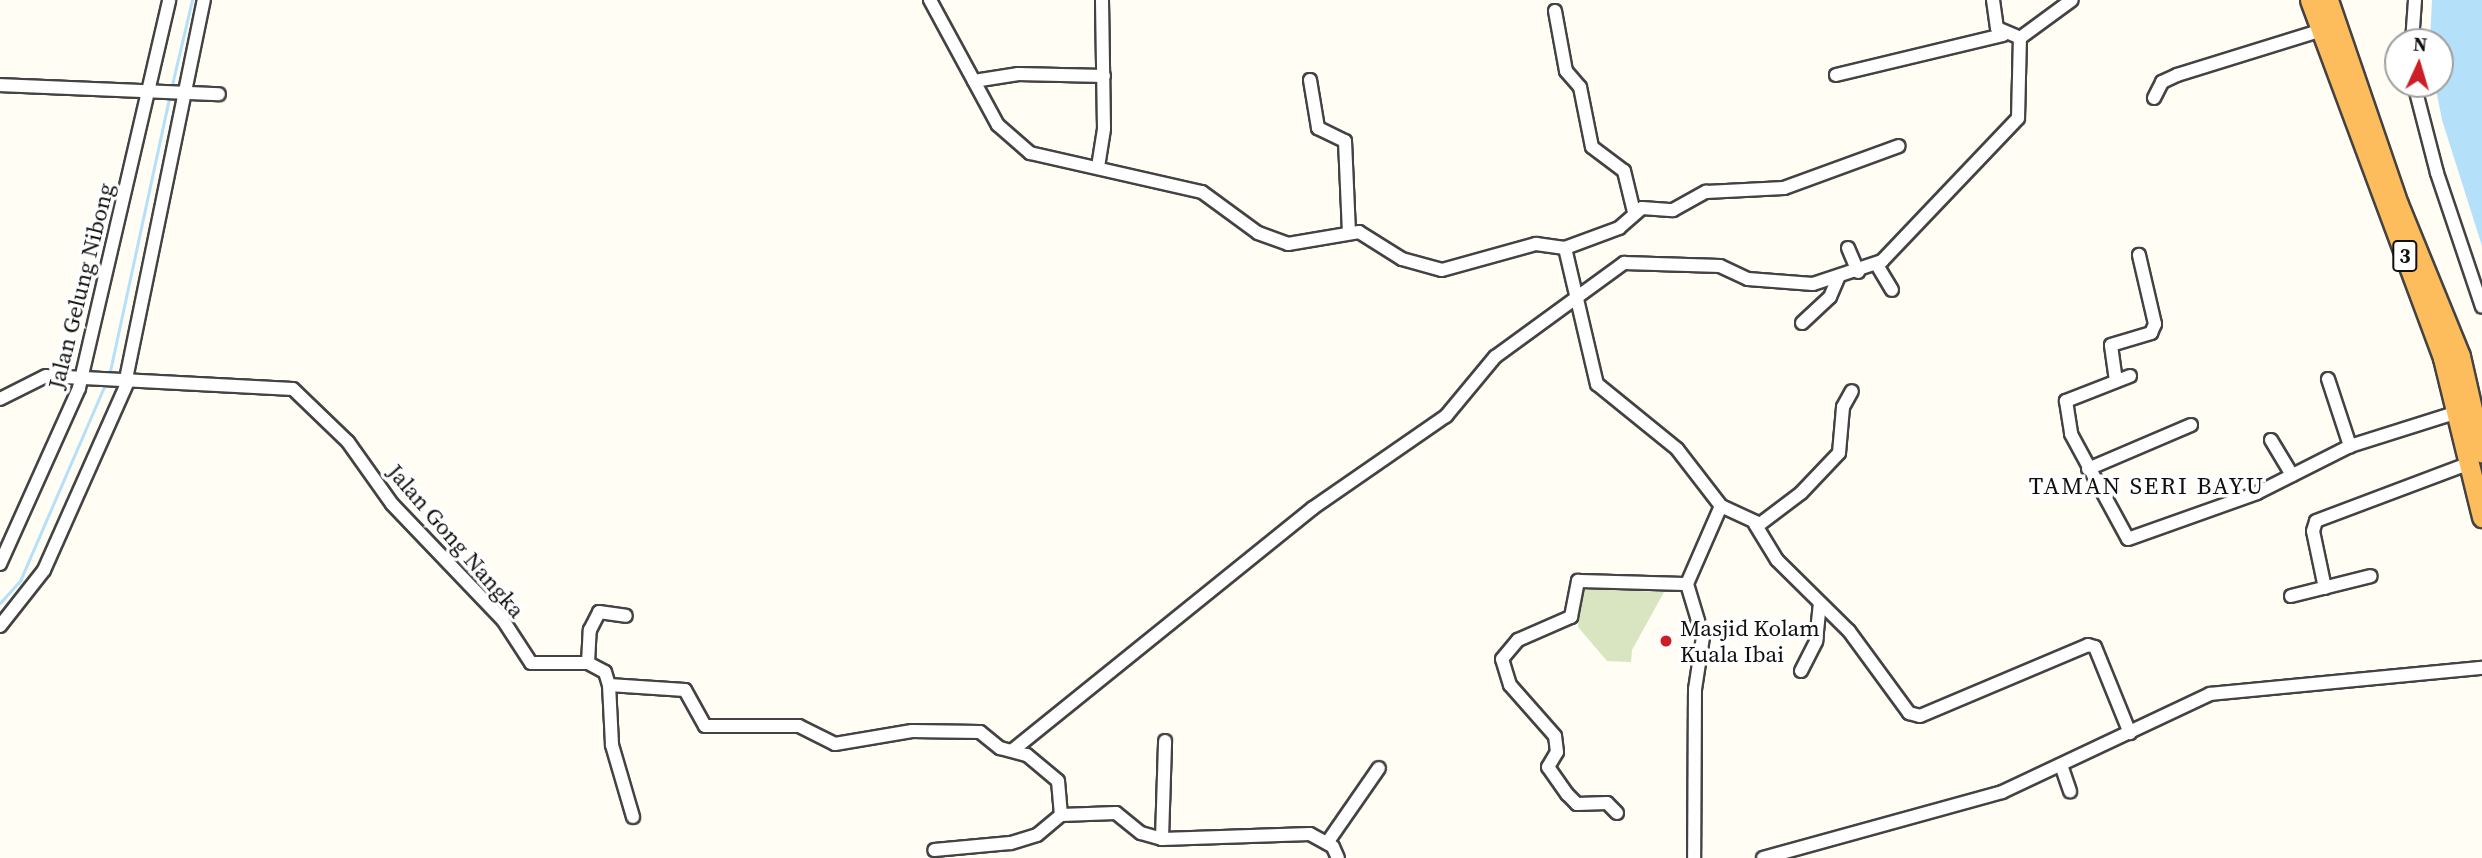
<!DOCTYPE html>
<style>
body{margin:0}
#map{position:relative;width:2482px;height:858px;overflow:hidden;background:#fffdf4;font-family:"Source Serif 4",serif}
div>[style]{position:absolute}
.cemetery>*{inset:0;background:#d9e4c1}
.water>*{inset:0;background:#b5e0fa}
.stream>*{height:2.5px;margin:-1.25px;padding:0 1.25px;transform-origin:1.25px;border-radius:1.25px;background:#b5e0fa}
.roads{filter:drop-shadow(2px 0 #434343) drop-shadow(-2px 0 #434343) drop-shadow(0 2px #434343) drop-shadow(0 -2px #434343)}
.minor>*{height:12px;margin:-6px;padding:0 6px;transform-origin:6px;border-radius:6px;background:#fff}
.trunk>*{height:19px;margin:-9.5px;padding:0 9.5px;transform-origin:9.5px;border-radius:9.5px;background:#febd5c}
.dots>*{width:19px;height:19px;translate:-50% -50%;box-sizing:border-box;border:4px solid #fff;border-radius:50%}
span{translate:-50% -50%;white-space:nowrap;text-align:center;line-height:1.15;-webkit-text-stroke:7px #fff;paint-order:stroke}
.shield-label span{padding:2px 5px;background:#fff;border:2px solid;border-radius:5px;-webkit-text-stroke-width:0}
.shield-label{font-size:21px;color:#101010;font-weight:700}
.street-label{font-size:23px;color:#101010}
.poi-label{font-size:23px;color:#101010}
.left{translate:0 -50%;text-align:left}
.neighbourhood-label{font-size:24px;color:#101010;letter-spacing:2px}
.north{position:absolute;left:2384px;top:28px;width:70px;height:70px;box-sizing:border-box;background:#fff;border:2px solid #9f9f9f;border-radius:50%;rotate:4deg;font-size:19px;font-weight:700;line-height:28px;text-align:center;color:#101010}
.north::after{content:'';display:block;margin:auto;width:24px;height:32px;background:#cb1e26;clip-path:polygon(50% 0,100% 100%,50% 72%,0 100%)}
</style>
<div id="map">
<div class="cemetery">
<div style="clip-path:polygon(1581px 589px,1664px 592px,1632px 650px,1631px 662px,1607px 661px,1578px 627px)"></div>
</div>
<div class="water">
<div style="clip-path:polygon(2432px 0,2482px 0,2482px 246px,2442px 120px,2435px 84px,2440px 84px,2440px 42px,2430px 42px)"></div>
</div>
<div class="stream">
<div style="left:171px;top:89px;width:91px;rotate:-76.7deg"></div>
<div style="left:109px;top:376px;width:288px;rotate:-77.8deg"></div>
<div style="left:0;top:603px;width:30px;rotate:-48deg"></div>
<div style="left:20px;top:581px;width:217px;rotate:-66.6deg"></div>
</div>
<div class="roads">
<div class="minor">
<div style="left:930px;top:0;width:142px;rotate:61.5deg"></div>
<div style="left:998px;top:125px;width:43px;rotate:41.2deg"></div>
<div style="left:1030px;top:153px;width:176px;rotate:12.8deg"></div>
<div style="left:1202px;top:192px;width:69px;rotate:36.2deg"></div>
<div style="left:1258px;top:233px;width:32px;rotate:20deg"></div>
<div style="left:1288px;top:244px;width:72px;rotate:-9.6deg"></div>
<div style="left:1359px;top:232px;width:51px;rotate:32.1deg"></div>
<div style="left:1402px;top:259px;width:41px;rotate:15.4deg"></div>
<div style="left:1442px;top:270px;width:98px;rotate:-15.5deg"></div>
<div style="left:1536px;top:244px;width:29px;rotate:8deg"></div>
<div style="left:1565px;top:248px;width:140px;rotate:76.8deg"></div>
<div style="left:1597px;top:384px;width:103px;rotate:39.1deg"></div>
<div style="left:1677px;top:449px;width:72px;rotate:52.3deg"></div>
<div style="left:1721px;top:506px;width:85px;rotate:113.6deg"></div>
<div style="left:1687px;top:584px;width:55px;rotate:73.2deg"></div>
<div style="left:1703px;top:637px;width:53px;rotate:98.7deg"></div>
<div style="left:1695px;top:689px;width:169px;rotate:90.3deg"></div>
<div style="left:1993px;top:0;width:28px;rotate:82deg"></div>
<div style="left:1997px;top:28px;width:25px;rotate:23deg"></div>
<div style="left:2020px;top:38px;width:64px;rotate:-36.2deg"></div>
<div style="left:1555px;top:11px;width:61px;rotate:79.6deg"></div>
<div style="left:1566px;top:71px;width:21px;rotate:49deg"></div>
<div style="left:1580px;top:87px;width:61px;rotate:78.7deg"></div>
<div style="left:1592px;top:147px;width:40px;rotate:37deg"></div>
<div style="left:1624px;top:171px;width:42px;rotate:76.3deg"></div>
<div style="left:2412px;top:42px;width:42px;rotate:-85.9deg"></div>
<div style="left:1836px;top:75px;width:172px;rotate:-13.5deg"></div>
<div style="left:1310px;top:80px;width:49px;rotate:80.5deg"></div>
<div style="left:1318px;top:128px;width:30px;rotate:26deg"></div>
<div style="left:1345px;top:141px;width:92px;rotate:87.5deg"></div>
<div style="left:974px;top:81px;width:45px;rotate:-9deg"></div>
<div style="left:1018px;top:74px;width:86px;rotate:1.3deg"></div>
<div style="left:2414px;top:84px;width:92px;rotate:75.5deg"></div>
<div style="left:2437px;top:173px;width:141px;rotate:71.4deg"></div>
<div style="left:0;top:85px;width:219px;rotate:2.4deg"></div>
<div style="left:2154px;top:98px;width:18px;rotate:-63deg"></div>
<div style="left:2162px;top:82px;width:17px;rotate:-25deg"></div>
<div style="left:2177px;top:75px;width:152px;rotate:-17.2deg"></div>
<div style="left:1098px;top:167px;width:39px;rotate:-81deg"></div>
<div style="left:1104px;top:128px;width:128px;rotate:-90.9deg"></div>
<div style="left:1565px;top:248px;width:58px;rotate:-20.3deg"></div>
<div style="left:1619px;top:228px;width:30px;rotate:-41deg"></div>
<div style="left:1642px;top:208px;width:31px;rotate:4deg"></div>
<div style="left:1673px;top:210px;width:38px;rotate:-29deg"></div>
<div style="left:1706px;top:192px;width:78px;rotate:-2.9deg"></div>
<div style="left:1784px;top:188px;width:122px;rotate:-20.1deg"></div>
<div style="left:1848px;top:248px;width:26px;rotate:67deg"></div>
<div style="left:1877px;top:265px;width:29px;rotate:59deg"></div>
<div style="left:1802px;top:323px;width:38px;rotate:-43deg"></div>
<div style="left:1830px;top:297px;width:21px;rotate:-67deg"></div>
<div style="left:2130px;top:376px;width:69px;rotate:158.7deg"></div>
<div style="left:2066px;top:401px;width:33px;rotate:81deg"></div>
<div style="left:2071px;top:434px;width:119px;rotate:61.5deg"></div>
<div style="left:2128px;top:539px;width:137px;rotate:-19.6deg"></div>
<div style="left:2257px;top:493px;width:104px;rotate:-26.8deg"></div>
<div style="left:2350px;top:446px;width:113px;rotate:-17.5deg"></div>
<div style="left:126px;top:379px;width:387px;rotate:-78.4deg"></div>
<div style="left:2328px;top:379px;width:71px;rotate:71.8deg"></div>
<div style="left:2116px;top:381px;width:36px;rotate:-98deg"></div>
<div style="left:2111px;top:345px;width:42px;rotate:-16.7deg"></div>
<div style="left:2151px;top:333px;width:10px;rotate:-66deg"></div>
<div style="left:2155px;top:324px;width:71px;rotate:-103.1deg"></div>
<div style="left:0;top:399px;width:51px;rotate:-26.6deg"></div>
<div style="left:46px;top:376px;width:247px;rotate:3deg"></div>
<div style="left:293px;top:389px;width:76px;rotate:43.9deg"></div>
<div style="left:348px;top:442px;width:76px;rotate:54.6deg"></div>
<div style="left:392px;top:504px;width:161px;rotate:46.3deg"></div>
<div style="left:503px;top:620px;width:51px;rotate:56.9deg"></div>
<div style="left:531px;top:663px;width:57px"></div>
<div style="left:588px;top:663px;width:19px;rotate:28deg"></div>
<div style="left:605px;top:672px;width:14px;rotate:73deg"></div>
<div style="left:609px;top:685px;width:76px;rotate:3.8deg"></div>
<div style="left:685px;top:690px;width:41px;rotate:60.9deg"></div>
<div style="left:705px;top:726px;width:94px"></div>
<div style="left:799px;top:726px;width:40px;rotate:26.6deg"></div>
<div style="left:835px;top:744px;width:78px;rotate:-9.6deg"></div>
<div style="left:912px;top:731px;width:68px;rotate:0.8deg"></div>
<div style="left:980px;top:732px;width:26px;rotate:39deg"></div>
<div style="left:1000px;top:748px;width:28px;rotate:15deg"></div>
<div style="left:1027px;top:755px;width:40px;rotate:40deg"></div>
<div style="left:1058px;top:781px;width:34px;rotate:85deg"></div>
<div style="left:1061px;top:815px;width:31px;rotate:140deg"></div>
<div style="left:1037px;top:835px;width:28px;rotate:163deg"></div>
<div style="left:1010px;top:843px;width:76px;rotate:174.7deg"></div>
<div style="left:2271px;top:440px;width:41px;rotate:59deg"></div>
<div style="left:2088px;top:469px;width:112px;rotate:-23.1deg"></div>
<div style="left:1721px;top:506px;width:43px;rotate:24.8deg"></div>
<div style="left:1760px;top:524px;width:51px;rotate:-37.1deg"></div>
<div style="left:1801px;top:493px;width:55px;rotate:-46.5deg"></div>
<div style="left:1839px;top:453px;width:46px;rotate:-85deg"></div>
<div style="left:1843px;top:407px;width:18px;rotate:-61deg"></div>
<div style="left:1755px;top:524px;width:42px;rotate:58.6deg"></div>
<div style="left:1777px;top:560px;width:101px;rotate:44.6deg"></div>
<div style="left:1849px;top:631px;width:102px;rotate:53.8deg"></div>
<div style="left:1909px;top:713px;width:11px;rotate:15deg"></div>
<div style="left:1920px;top:716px;width:182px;rotate:-22.9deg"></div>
<div style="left:2088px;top:645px;width:7px;rotate:16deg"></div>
<div style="left:2095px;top:647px;width:93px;rotate:67.9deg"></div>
<div style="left:0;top:564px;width:193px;rotate:-65.8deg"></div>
<div style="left:79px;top:388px;width:398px;rotate:-76.9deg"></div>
<div style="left:2325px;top:588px;width:58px;rotate:-101.9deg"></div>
<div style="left:2313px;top:531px;width:10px;rotate:-73deg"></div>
<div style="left:2316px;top:521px;width:165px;rotate:-20.6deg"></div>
<div style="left:2291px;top:596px;width:82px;rotate:-14deg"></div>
<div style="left:0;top:626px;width:71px;rotate:-51.8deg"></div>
<div style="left:44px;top:570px;width:209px;rotate:-66deg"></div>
<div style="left:588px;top:663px;width:33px;rotate:-87deg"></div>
<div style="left:590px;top:630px;width:20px;rotate:-63deg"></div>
<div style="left:599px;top:612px;width:27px;rotate:8deg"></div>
<div style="left:1801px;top:671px;width:34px;rotate:-63deg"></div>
<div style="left:1816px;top:641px;width:38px;rotate:-84deg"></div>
<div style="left:609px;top:685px;width:60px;rotate:87.1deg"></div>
<div style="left:612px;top:745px;width:75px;rotate:73.7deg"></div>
<div style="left:1013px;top:750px;width:385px;rotate:-38.9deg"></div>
<div style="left:1313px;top:508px;width:162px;rotate:-34.7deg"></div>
<div style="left:1446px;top:416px;width:77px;rotate:-50.3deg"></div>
<div style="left:1495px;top:357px;width:160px;rotate:-36.1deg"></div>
<div style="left:1624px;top:263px;width:96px;rotate:1.8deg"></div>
<div style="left:1720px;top:266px;width:31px;rotate:25deg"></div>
<div style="left:1748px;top:279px;width:65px;rotate:4.4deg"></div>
<div style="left:1813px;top:284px;width:73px;rotate:-18.4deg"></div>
<div style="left:1882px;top:261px;width:197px;rotate:-46.4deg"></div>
<div style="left:2018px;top:118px;width:80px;rotate:-88.6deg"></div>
<div style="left:2061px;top:765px;width:28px;rotate:71deg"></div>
<div style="left:1617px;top:813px;width:14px;rotate:-135deg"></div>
<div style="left:1607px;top:803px;width:30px;rotate:178deg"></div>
<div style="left:1577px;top:804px;width:14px;rotate:-135deg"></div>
<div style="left:1567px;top:794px;width:33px;rotate:-125deg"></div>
<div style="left:1548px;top:767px;width:17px;rotate:-59deg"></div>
<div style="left:1557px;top:752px;width:16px;rotate:-97deg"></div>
<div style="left:1555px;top:736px;width:68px;rotate:-131.4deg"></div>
<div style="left:1510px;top:685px;width:27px;rotate:-107deg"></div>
<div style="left:1502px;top:659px;width:25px;rotate:-50deg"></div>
<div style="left:1518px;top:640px;width:58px;rotate:-23.5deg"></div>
<div style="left:1571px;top:617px;width:37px;rotate:-79deg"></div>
<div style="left:1578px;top:581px;width:109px;rotate:1.6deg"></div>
<div style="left:1061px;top:815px;width:55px;rotate:-2.1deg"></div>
<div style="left:1116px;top:813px;width:32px;rotate:39deg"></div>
<div style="left:1141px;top:833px;width:22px;rotate:16deg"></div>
<div style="left:1162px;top:839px;width:148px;rotate:-1.9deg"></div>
<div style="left:1310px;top:834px;width:26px;rotate:29deg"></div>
<div style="left:1333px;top:847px;width:12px;rotate:66deg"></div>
<div style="left:1162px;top:839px;width:98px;rotate:-88.2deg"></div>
<div style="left:1327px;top:843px;width:91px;rotate:-55.3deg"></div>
<div style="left:1763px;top:858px;width:248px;rotate:-15.4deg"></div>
<div style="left:2002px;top:792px;width:230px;rotate:-25.2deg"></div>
<div style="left:2210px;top:694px;width:273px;rotate:-5.5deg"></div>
</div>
<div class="trunk">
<div style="left:2310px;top:0;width:382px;rotate:69.6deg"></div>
<div style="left:2443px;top:358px;width:164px;rotate:76.2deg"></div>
<div style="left:2328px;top:0;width:216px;rotate:71.1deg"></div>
<div style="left:2398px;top:204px;width:164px;rotate:67.8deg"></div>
<div style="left:2460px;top:356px;width:99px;rotate:77.2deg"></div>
</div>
</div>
<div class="dots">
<div style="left:1666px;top:641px;background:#cb1e26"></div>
</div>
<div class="shield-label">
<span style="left:2405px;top:256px">3</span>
</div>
<div class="street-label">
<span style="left:81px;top:286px;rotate:-76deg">Jalan Gelung Nibong</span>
<span style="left:456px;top:541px;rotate:49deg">Jalan Gong Nangka</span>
</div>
<div class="poi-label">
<span class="left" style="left:1680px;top:641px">Masjid Kolam<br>Kuala Ibai</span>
</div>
<div class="neighbourhood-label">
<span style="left:2147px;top:486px">TAMAN SERI BAYU</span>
</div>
<div class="north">N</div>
</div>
